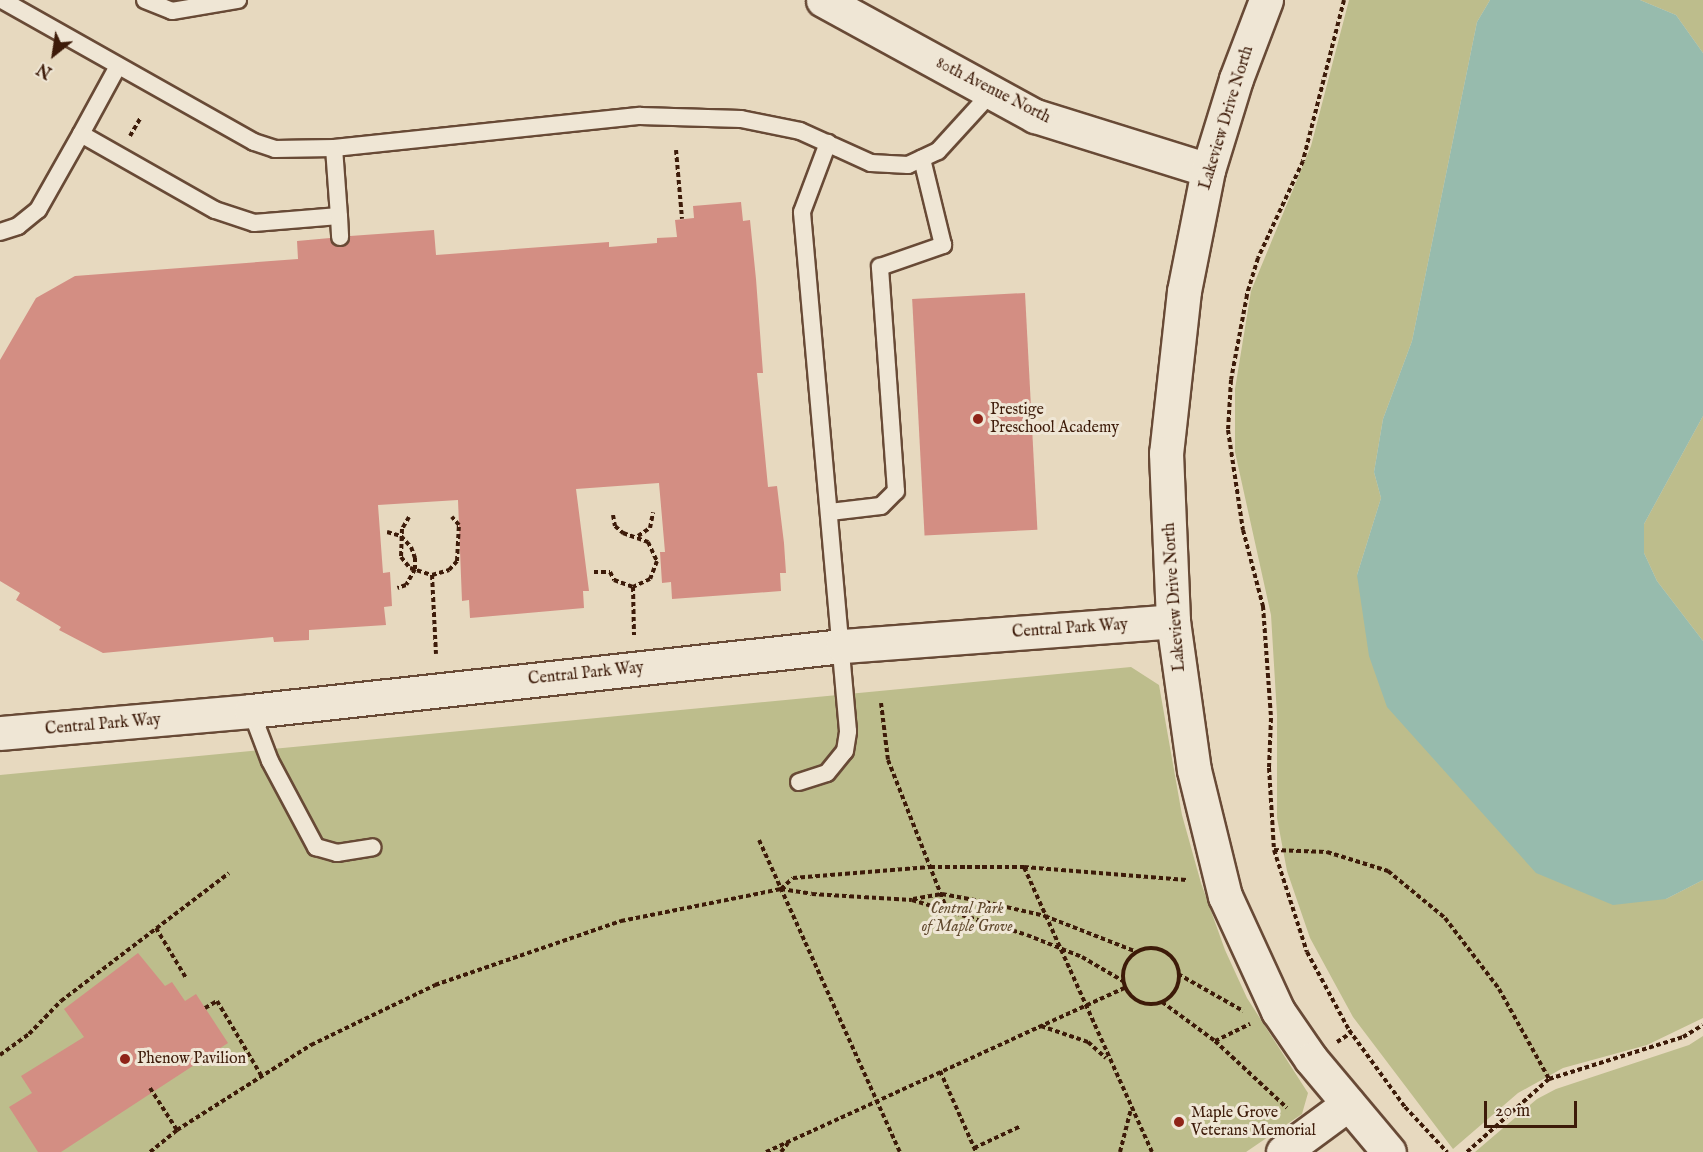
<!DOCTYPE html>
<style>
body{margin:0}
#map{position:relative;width:1703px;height:1152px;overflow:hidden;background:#e7d9bf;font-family:"IM FELL English",serif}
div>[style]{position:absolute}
.green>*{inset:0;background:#bdbd8c}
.water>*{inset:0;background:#97bbad}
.building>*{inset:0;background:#d38e83;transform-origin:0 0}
.path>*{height:4px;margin-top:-2px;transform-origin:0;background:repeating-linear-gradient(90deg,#3d1b09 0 4.5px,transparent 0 7.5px)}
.path>.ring{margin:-2px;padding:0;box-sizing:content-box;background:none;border:4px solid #3d1b09;border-radius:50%}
.roads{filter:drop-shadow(2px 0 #684a36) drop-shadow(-2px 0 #684a36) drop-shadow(0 2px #684a36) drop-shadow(0 -2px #684a36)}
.service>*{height:16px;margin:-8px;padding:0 8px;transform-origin:8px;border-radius:8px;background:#efe6d5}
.minor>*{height:33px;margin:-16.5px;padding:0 16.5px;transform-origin:16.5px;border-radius:16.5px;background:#efe6d5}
.tertiary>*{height:33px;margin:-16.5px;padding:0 16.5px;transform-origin:16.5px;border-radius:16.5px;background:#efe6d5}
.dots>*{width:16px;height:16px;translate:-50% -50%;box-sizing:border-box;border:3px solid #efe6d5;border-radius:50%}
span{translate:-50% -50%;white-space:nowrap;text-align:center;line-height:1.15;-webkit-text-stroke:6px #efe6d5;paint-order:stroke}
.street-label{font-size:16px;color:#3d1b09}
.poi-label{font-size:16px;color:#3d1b09}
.left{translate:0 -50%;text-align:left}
.park-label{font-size:16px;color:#634c30;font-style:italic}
.north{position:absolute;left:24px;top:24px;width:60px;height:60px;-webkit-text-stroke:4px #efe6d5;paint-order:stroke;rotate:210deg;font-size:16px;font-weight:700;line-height:24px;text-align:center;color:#3d1b09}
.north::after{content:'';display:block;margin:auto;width:21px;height:27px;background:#3d1b09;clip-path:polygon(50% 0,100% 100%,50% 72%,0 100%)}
.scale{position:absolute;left:1484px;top:1101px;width:93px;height:27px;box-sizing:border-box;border:3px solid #3d1b09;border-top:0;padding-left:8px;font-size:18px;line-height:21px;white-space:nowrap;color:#3d1b09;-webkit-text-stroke:4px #efe6d5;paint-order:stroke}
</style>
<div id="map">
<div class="green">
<div style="clip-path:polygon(1349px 0,1490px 0,1477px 22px,1412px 341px,1383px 419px,1374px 472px,1381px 498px,1357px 575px,1666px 899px,1703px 880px,1703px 1018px,1647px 1045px,1563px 1068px,1518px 1093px,1453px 1149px,1353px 1017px,1310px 938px,1287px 871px,1277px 818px,1277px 715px,1271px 615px,1235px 452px,1235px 389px,1251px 291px,1311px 146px)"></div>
<div style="clip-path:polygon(1640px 0,1703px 0,1703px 53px,1676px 15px)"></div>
<div style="clip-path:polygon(1703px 416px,1703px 641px,1657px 581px,1644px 553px,1644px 524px)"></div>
<div style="clip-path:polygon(1131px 667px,1159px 685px,1182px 815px,1201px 883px,1225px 950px,1247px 998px,1308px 1093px,1302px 1114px,1246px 1152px,0 1152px,0 775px)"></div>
<div style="clip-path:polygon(1703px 1036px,1703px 1152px,1475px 1152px,1537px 1099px,1556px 1089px,1689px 1045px)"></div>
</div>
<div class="water">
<div style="clip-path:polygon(1490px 0,1640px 0,1676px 15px,1703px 53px,1703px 416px,1644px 524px,1644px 553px,1657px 581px,1703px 641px,1703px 880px,1666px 899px,1613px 905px,1536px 873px,1387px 707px,1369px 656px,1357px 575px,1381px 498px,1374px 472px,1383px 419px,1412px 341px,1477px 22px)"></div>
</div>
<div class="building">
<div style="clip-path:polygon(741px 202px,743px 221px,750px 220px,756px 279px,763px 373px,757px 373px,768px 487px,777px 486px,784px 543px,786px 573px,780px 573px,781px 591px,672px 599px,671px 582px,662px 583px,660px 552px,665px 552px,659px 483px,576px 489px,589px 591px,583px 591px,584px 608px,470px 618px,469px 600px,462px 601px,458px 500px,378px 505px,383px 573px,390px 572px,392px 606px,384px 607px,386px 625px,309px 630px,309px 640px,274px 642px,273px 637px,103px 653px,59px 630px,61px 627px,16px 600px,20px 593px,0 581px,0 360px,36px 298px,75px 276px,298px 259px,297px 241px,330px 238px,341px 247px,350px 236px,434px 230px,436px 255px,609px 242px,609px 247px,657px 243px,657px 238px,677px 237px,675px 220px,694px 218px,693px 206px)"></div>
<div style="left:1025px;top:293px;width:237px;height:113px;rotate:87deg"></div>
<div style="clip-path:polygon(138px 953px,165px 986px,172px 982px,185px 1001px,196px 994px,228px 1043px,61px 1152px,38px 1152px,9px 1107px,32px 1093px,21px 1076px,84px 1037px,64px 1009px)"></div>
</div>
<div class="path">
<div style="left:1344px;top:0;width:166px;rotate:104.3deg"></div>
<div style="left:1303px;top:161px;width:107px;rotate:114.9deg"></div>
<div style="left:1258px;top:258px;width:39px;rotate:107deg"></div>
<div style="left:1247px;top:295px;width:86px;rotate:100.7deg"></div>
<div style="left:1231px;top:380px;width:50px;rotate:93.4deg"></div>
<div style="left:1228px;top:430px;width:101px;rotate:81.5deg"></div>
<div style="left:1243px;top:530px;width:79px;rotate:75.3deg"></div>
<div style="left:1263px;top:606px;width:112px;rotate:85.9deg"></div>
<div style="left:1271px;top:718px;width:50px;rotate:92.3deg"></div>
<div style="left:1269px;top:768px;width:82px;rotate:86.5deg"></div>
<div style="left:1274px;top:850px;width:107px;rotate:72.1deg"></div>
<div style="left:1307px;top:952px;width:89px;rotate:61.7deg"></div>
<div style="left:1349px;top:1030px;width:95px;rotate:54deg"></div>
<div style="left:1405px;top:1107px;width:62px;rotate:47deg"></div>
<div style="left:130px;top:136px;width:20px;rotate:-60deg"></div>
<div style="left:676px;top:150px;width:69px;rotate:85deg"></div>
<div style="left:613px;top:515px;width:11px;rotate:80deg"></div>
<div style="left:615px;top:526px;width:11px;rotate:41deg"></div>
<div style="left:623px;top:533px;width:27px;rotate:20deg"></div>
<div style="left:648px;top:542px;width:21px;rotate:65deg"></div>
<div style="left:657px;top:561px;width:19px;rotate:111deg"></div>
<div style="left:650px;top:579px;width:19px;rotate:155deg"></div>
<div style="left:409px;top:517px;width:14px;rotate:120deg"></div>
<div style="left:402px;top:529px;width:28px;rotate:92deg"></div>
<div style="left:401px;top:557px;width:14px;rotate:51deg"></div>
<div style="left:410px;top:568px;width:23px;rotate:18deg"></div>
<div style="left:432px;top:575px;width:79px;rotate:87.1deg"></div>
<div style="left:387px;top:532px;width:15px;rotate:16deg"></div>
<div style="left:401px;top:536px;width:15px;rotate:48deg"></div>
<div style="left:411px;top:547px;width:12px;rotate:70deg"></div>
<div style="left:415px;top:558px;width:11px;rotate:90deg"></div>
<div style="left:415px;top:569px;width:18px;rotate:119deg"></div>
<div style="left:406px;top:585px;width:9px;rotate:162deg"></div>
<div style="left:638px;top:536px;width:14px;rotate:-34deg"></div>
<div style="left:650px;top:528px;width:16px;rotate:-79deg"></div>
<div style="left:594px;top:572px;width:16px"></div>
<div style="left:610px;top:572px;width:9px;rotate:63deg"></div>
<div style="left:614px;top:580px;width:20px;rotate:20deg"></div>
<div style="left:633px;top:587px;width:48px;rotate:88.8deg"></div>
<div style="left:432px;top:575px;width:18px;rotate:-16deg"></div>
<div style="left:449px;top:570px;width:12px;rotate:-48deg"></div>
<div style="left:457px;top:561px;width:36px;rotate:-87deg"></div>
<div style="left:459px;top:525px;width:11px;rotate:-131deg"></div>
<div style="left:881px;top:703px;width:57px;rotate:83deg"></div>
<div style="left:888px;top:760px;width:163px;rotate:68.5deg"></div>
<div style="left:759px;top:840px;width:342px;rotate:65.7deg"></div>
<div style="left:1274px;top:850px;width:53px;rotate:2.2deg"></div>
<div style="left:1327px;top:852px;width:64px;rotate:17.3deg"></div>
<div style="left:1388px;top:871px;width:74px;rotate:39.5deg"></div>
<div style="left:1445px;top:918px;width:89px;rotate:52.7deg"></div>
<div style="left:1499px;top:989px;width:103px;rotate:60.9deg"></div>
<div style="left:781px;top:889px;width:16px;rotate:-43deg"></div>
<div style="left:793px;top:878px;width:137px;rotate:-4.6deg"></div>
<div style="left:930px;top:867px;width:94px"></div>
<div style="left:913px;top:899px;width:29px;rotate:-10deg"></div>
<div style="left:942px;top:894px;width:44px;rotate:10.5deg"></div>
<div style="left:985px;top:902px;width:62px;rotate:13.1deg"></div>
<div style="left:1045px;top:916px;width:99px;rotate:21.4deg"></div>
<div style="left:156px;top:928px;width:58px;rotate:59deg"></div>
<div class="ring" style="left:1123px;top:948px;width:52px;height:52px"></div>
<div style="left:1178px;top:974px;width:75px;rotate:29.6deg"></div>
<div style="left:1162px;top:1002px;width:66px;rotate:36.3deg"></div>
<div style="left:1215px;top:1041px;width:98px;rotate:42.9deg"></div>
<div style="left:205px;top:1008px;width:14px;rotate:-30deg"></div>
<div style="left:217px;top:1001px;width:86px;rotate:59.3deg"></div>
<div style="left:1041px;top:1026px;width:50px;rotate:18.8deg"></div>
<div style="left:1088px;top:1042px;width:24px;rotate:42deg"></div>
<div style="left:1215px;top:1041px;width:39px;rotate:-26deg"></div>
<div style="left:1337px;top:1042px;width:17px;rotate:-33deg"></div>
<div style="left:0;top:1055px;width:36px;rotate:-36deg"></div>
<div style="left:29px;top:1034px;width:46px;rotate:-45.9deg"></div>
<div style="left:61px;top:1001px;width:211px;rotate:-37.3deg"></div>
<div style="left:940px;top:1071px;width:89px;rotate:66deg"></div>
<div style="left:150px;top:1088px;width:50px;rotate:57.3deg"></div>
<div style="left:974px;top:1148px;width:52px;rotate:-25.1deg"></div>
<div style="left:150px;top:1152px;width:35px;rotate:-39deg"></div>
<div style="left:177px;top:1130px;width:159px;rotate:-32.4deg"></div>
<div style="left:311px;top:1045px;width:138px;rotate:-25.8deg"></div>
<div style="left:435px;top:985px;width:197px;rotate:-19deg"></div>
<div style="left:621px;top:921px;width:163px;rotate:-11.3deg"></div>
<div style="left:781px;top:889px;width:31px;rotate:9deg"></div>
<div style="left:812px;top:894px;width:100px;rotate:3.4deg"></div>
<div style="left:912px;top:900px;width:120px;rotate:16.9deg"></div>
<div style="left:1027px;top:935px;width:59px;rotate:21.8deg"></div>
<div style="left:1082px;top:957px;width:48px;rotate:30.3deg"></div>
<div style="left:766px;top:1152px;width:395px;rotate:-24.6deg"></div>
<div style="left:781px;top:1152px;width:11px;rotate:-52deg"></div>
<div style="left:1120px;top:1152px;width:44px;rotate:-75.7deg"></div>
<div style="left:1152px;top:1152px;width:312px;rotate:-114.2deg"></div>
<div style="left:1024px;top:867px;width:163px;rotate:4.6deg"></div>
<div style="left:1467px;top:1152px;width:110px;rotate:-41.7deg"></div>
<div style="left:1549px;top:1079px;width:140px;rotate:-17.4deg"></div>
<div style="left:1683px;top:1037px;width:23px;rotate:-31deg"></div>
</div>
<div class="roads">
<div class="service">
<div style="left:2px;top:0;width:289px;rotate:29.4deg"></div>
<div style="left:254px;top:142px;width:22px;rotate:18deg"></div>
<div style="left:275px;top:149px;width:59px;rotate:-1deg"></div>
<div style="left:334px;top:148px;width:308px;rotate:-6deg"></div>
<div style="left:640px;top:116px;width:101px;rotate:1.7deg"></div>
<div style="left:741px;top:119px;width:60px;rotate:11.5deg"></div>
<div style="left:800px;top:131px;width:78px;rotate:24.3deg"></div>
<div style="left:871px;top:163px;width:37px;rotate:3deg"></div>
<div style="left:908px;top:165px;width:33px;rotate:-25deg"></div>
<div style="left:938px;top:151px;width:79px;rotate:-47.6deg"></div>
<div style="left:145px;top:0;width:29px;rotate:22deg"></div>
<div style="left:172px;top:11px;width:67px;rotate:-9.5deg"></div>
<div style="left:118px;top:66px;width:77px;rotate:118.6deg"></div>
<div style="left:81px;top:134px;width:154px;rotate:29.6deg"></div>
<div style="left:215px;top:210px;width:41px;rotate:18.4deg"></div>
<div style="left:254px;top:223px;width:85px;rotate:-4.7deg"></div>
<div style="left:339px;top:216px;width:68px;rotate:-94.2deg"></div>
<div style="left:339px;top:216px;width:21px;rotate:87deg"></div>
<div style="left:0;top:232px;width:19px;rotate:-18deg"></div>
<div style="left:18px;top:226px;width:26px;rotate:-39deg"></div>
<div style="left:38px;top:210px;width:87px;rotate:-60.5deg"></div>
<div style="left:830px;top:512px;width:51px;rotate:-6.7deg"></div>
<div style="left:881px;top:506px;width:21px;rotate:-45deg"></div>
<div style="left:896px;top:491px;width:225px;rotate:-94.1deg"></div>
<div style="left:880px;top:267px;width:67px;rotate:-19.2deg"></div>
<div style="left:943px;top:245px;width:89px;rotate:-103.7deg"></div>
<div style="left:251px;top:711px;width:53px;rotate:69.2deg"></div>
<div style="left:270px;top:761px;width:98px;rotate:61.9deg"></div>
<div style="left:316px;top:847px;width:22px;rotate:16deg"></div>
<div style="left:337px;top:853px;width:36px;rotate:-9deg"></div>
<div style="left:799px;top:782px;width:29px;rotate:-18deg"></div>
<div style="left:827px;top:773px;width:28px;rotate:-51deg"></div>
<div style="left:845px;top:751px;width:20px;rotate:-81deg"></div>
<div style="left:848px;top:731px;width:521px;rotate:-95.07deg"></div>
<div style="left:802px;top:212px;width:74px;rotate:-69.4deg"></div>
</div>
<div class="minor">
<div style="left:823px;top:0;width:242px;rotate:28.7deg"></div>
<div style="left:1035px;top:116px;width:181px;rotate:17.3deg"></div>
<div style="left:1283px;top:1152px;width:81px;rotate:-36.4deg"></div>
</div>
<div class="tertiary">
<div style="left:1266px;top:0;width:85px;rotate:110.8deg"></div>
<div style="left:1236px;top:79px;width:95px;rotate:107.1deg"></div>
<div style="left:1208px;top:170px;width:123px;rotate:101.2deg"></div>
<div style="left:1184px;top:291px;width:163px;rotate:96.3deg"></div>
<div style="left:1166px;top:453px;width:168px;rotate:87.6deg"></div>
<div style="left:1173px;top:621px;width:150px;rotate:82deg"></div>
<div style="left:1194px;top:770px;width:130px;rotate:76.2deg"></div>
<div style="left:1225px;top:896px;width:127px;rotate:65.3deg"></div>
<div style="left:1278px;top:1011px;width:58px;rotate:55.5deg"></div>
<div style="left:1311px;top:1059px;width:121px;rotate:50deg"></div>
<div style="left:0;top:733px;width:252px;rotate:-5deg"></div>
<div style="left:251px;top:711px;width:596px;rotate:-6.27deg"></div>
<div style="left:843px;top:646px;width:331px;rotate:-4.3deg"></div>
</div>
</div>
<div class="dots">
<div style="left:978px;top:419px;background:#8f2418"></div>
<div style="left:125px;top:1059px;background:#8f2418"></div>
<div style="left:1179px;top:1122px;background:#8f2418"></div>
</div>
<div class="street-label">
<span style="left:993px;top:91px;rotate:27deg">80th Avenue North</span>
<span style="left:1227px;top:118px;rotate:-73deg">Lakeview Drive North</span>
<span style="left:1175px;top:597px;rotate:-94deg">Lakeview Drive North</span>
<span style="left:1070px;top:629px;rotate:-4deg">Central Park Way</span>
<span style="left:586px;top:674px;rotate:-6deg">Central Park Way</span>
<span style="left:103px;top:725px;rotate:-5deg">Central Park Way</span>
</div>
<div class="poi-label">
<span class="left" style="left:990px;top:419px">Prestige<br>Preschool Academy</span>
<span class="left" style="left:137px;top:1059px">Phenow Pavilion</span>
<span class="left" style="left:1191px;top:1122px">Maple Grove<br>Veterans Memorial</span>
</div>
<div class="park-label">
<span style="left:967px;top:918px">Central Park<br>of Maple Grove</span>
</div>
<div class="north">N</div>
<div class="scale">20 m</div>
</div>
